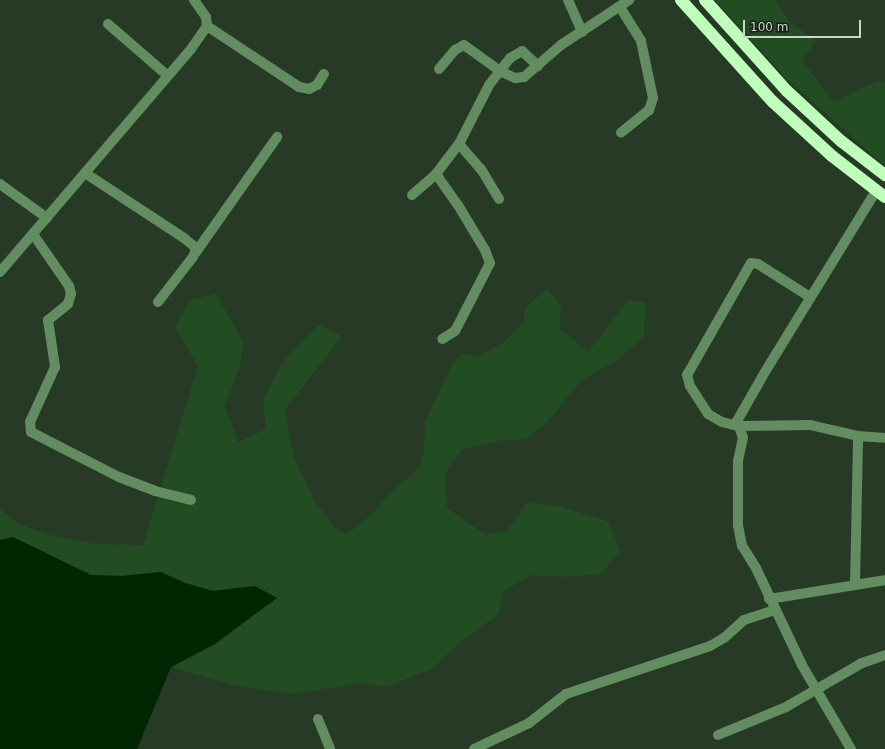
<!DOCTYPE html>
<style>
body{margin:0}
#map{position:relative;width:885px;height:749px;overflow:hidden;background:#273a26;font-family:"DejaVu Sans",sans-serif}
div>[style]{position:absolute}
.green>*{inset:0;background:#224c21}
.water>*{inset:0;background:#022502}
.minor>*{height:10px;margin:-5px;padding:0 5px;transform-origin:5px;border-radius:5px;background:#628d60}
.highway>*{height:12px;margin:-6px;padding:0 6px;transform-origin:6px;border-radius:6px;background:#befdba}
span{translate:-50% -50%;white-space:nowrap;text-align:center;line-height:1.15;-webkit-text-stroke:4px #161f16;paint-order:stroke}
.scale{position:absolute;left:743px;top:20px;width:118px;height:18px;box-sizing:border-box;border:2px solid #cad6c9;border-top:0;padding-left:5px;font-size:12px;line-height:14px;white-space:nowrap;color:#cad6c9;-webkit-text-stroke:3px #161f16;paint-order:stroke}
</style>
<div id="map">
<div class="green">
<div style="clip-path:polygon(715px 0,776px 0,790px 23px,816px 40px,802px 61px,834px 102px,877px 81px,885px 82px,885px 166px,786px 78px)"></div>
<div style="clip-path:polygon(547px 289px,561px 305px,560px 329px,588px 352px,628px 300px,646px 302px,644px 336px,618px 360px,582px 380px,547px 422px,527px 439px,498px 441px,461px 450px,445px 474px,447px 508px,486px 535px,507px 531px,527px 502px,563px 507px,609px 522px,620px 551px,601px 574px,564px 577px,532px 575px,503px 591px,499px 614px,459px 643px,432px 669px,386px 687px,360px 683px,294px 694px,232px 685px,171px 667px,215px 644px,276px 598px,255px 586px,213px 591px,185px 583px,161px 572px,121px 576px,91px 575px,13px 537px,0 540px,0 508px,17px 523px,50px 535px,96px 544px,143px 545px,198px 366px,175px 327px,190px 300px,216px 294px,244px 343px,240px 366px,225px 406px,238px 442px,266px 429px,263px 401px,282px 363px,319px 325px,342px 336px,285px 410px,294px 458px,315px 502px,334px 527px,347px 534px,370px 516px,399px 484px,412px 476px,420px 465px,424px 451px,425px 421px,453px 363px,463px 353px,478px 357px,504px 342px,524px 322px,525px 308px)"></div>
</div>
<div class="water">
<div style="clip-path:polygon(13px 537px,91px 575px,121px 576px,161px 572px,185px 583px,213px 591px,255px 586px,277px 598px,215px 644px,171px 667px,137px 749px,0 749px,0 540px)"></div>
</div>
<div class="minor">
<div style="left:568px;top:0;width:35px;rotate:66deg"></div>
<div style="left:620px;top:7px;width:40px;rotate:58deg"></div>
<div style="left:641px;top:41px;width:58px;rotate:78.1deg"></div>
<div style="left:653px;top:98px;width:13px;rotate:108deg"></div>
<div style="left:649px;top:110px;width:36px;rotate:141deg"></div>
<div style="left:108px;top:24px;width:79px;rotate:40.9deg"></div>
<div style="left:207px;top:26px;width:110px;rotate:33.5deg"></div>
<div style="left:299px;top:87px;width:10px;rotate:11deg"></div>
<div style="left:309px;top:89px;width:9px;rotate:-27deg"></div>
<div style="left:317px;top:85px;width:13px;rotate:-58deg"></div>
<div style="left:439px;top:69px;width:25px;rotate:-50deg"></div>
<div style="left:455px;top:50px;width:10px;rotate:-29deg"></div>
<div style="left:464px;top:45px;width:44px;rotate:35.8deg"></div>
<div style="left:500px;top:71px;width:17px;rotate:25deg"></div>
<div style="left:515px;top:78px;width:9px;rotate:-6deg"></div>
<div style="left:524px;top:77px;width:49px;rotate:-40.9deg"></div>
<div style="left:561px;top:45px;width:82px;rotate:-33.5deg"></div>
<div style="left:459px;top:144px;width:33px;rotate:49deg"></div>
<div style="left:481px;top:169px;width:35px;rotate:59deg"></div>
<div style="left:85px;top:173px;width:118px;rotate:33.3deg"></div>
<div style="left:184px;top:238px;width:16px;rotate:40deg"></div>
<div style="left:196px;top:248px;width:9px;rotate:108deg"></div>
<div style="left:193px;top:257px;width:57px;rotate:127.9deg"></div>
<div style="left:436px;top:174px;width:38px;rotate:55deg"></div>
<div style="left:458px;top:205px;width:52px;rotate:59deg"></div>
<div style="left:485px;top:250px;width:14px;rotate:69deg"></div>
<div style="left:490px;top:263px;width:76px;rotate:117.2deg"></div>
<div style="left:455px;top:331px;width:15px;rotate:148deg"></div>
<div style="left:0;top:184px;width:58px;rotate:35.9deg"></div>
<div style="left:412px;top:195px;width:32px;rotate:-41deg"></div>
<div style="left:436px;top:174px;width:38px;rotate:-53deg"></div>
<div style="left:459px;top:144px;width:66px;rotate:-63deg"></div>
<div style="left:489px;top:85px;width:34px;rotate:-52deg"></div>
<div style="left:510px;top:58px;width:14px;rotate:-30deg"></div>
<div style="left:522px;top:51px;width:22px;rotate:43deg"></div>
<div style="left:33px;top:234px;width:63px;rotate:55.3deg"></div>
<div style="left:69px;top:286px;width:8px;rotate:76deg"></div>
<div style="left:71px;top:294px;width:10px;rotate:107deg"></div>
<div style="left:68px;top:304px;width:26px;rotate:141deg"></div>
<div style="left:48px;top:320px;width:48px;rotate:81.5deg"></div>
<div style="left:55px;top:367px;width:60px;rotate:114.4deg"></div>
<div style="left:30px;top:422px;width:10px;rotate:84deg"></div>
<div style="left:31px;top:432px;width:99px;rotate:27.1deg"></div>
<div style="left:119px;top:477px;width:39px;rotate:21deg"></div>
<div style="left:155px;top:491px;width:37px;rotate:14deg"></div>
<div style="left:196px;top:252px;width:141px;rotate:-54.8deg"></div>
<div style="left:0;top:272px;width:294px;rotate:-49.4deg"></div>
<div style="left:191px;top:49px;width:28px;rotate:-55deg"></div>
<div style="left:207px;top:26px;width:9px;rotate:-96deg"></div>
<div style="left:206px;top:17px;width:21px;rotate:-125deg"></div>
<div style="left:810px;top:297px;width:62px;rotate:-147.6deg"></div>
<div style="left:758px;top:264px;width:7px;rotate:-172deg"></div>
<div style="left:751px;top:263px;width:129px;rotate:119.7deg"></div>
<div style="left:687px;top:375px;width:11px;rotate:75deg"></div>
<div style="left:690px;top:386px;width:33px;rotate:57deg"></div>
<div style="left:708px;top:414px;width:16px;rotate:30deg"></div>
<div style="left:722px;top:422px;width:16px;rotate:14deg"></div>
<div style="left:738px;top:426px;width:72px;rotate:-0.8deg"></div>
<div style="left:810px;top:425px;width:49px;rotate:12.9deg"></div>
<div style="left:858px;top:436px;width:27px;rotate:4deg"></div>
<div style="left:855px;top:585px;width:30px;rotate:-9deg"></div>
<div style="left:769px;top:599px;width:87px;rotate:-9.2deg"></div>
<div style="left:855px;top:585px;width:149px;rotate:-88.8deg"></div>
<div style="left:318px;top:719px;width:32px;rotate:68deg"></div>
<div style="left:718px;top:735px;width:74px;rotate:-22.4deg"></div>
<div style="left:786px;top:707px;width:88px;rotate:-30.1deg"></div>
<div style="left:862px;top:663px;width:24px;rotate:-19deg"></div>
<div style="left:474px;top:749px;width:61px;rotate:-25.3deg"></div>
<div style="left:529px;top:723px;width:47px;rotate:-38.1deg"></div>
<div style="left:566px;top:694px;width:152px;rotate:-18.4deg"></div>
<div style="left:710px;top:646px;width:16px;rotate:-30deg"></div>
<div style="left:724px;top:638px;width:27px;rotate:-42deg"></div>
<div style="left:744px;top:620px;width:33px;rotate:-18deg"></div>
<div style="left:851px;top:749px;width:97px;rotate:-120.3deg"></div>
<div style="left:802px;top:665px;width:107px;rotate:-115.4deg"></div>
<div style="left:756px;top:568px;width:26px;rotate:-122deg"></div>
<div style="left:742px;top:546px;width:20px;rotate:-101deg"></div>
<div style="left:738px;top:526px;width:65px;rotate:-90deg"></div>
<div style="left:738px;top:461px;width:24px;rotate:-78deg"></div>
<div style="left:743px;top:438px;width:18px;rotate:-109deg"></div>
<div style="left:737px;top:421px;width:56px;rotate:-60.3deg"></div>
<div style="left:765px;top:372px;width:212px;rotate:-58.5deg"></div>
</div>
<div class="highway">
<div style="left:681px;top:0;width:137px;rotate:48deg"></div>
<div style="left:773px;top:102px;width:80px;rotate:42.5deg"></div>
<div style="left:832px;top:156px;width:67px;rotate:37.7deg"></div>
<div style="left:705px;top:0;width:122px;rotate:48deg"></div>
<div style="left:787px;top:91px;width:74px;rotate:42.8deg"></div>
<div style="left:841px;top:141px;width:56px;rotate:37.7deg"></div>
</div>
<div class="scale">100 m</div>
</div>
